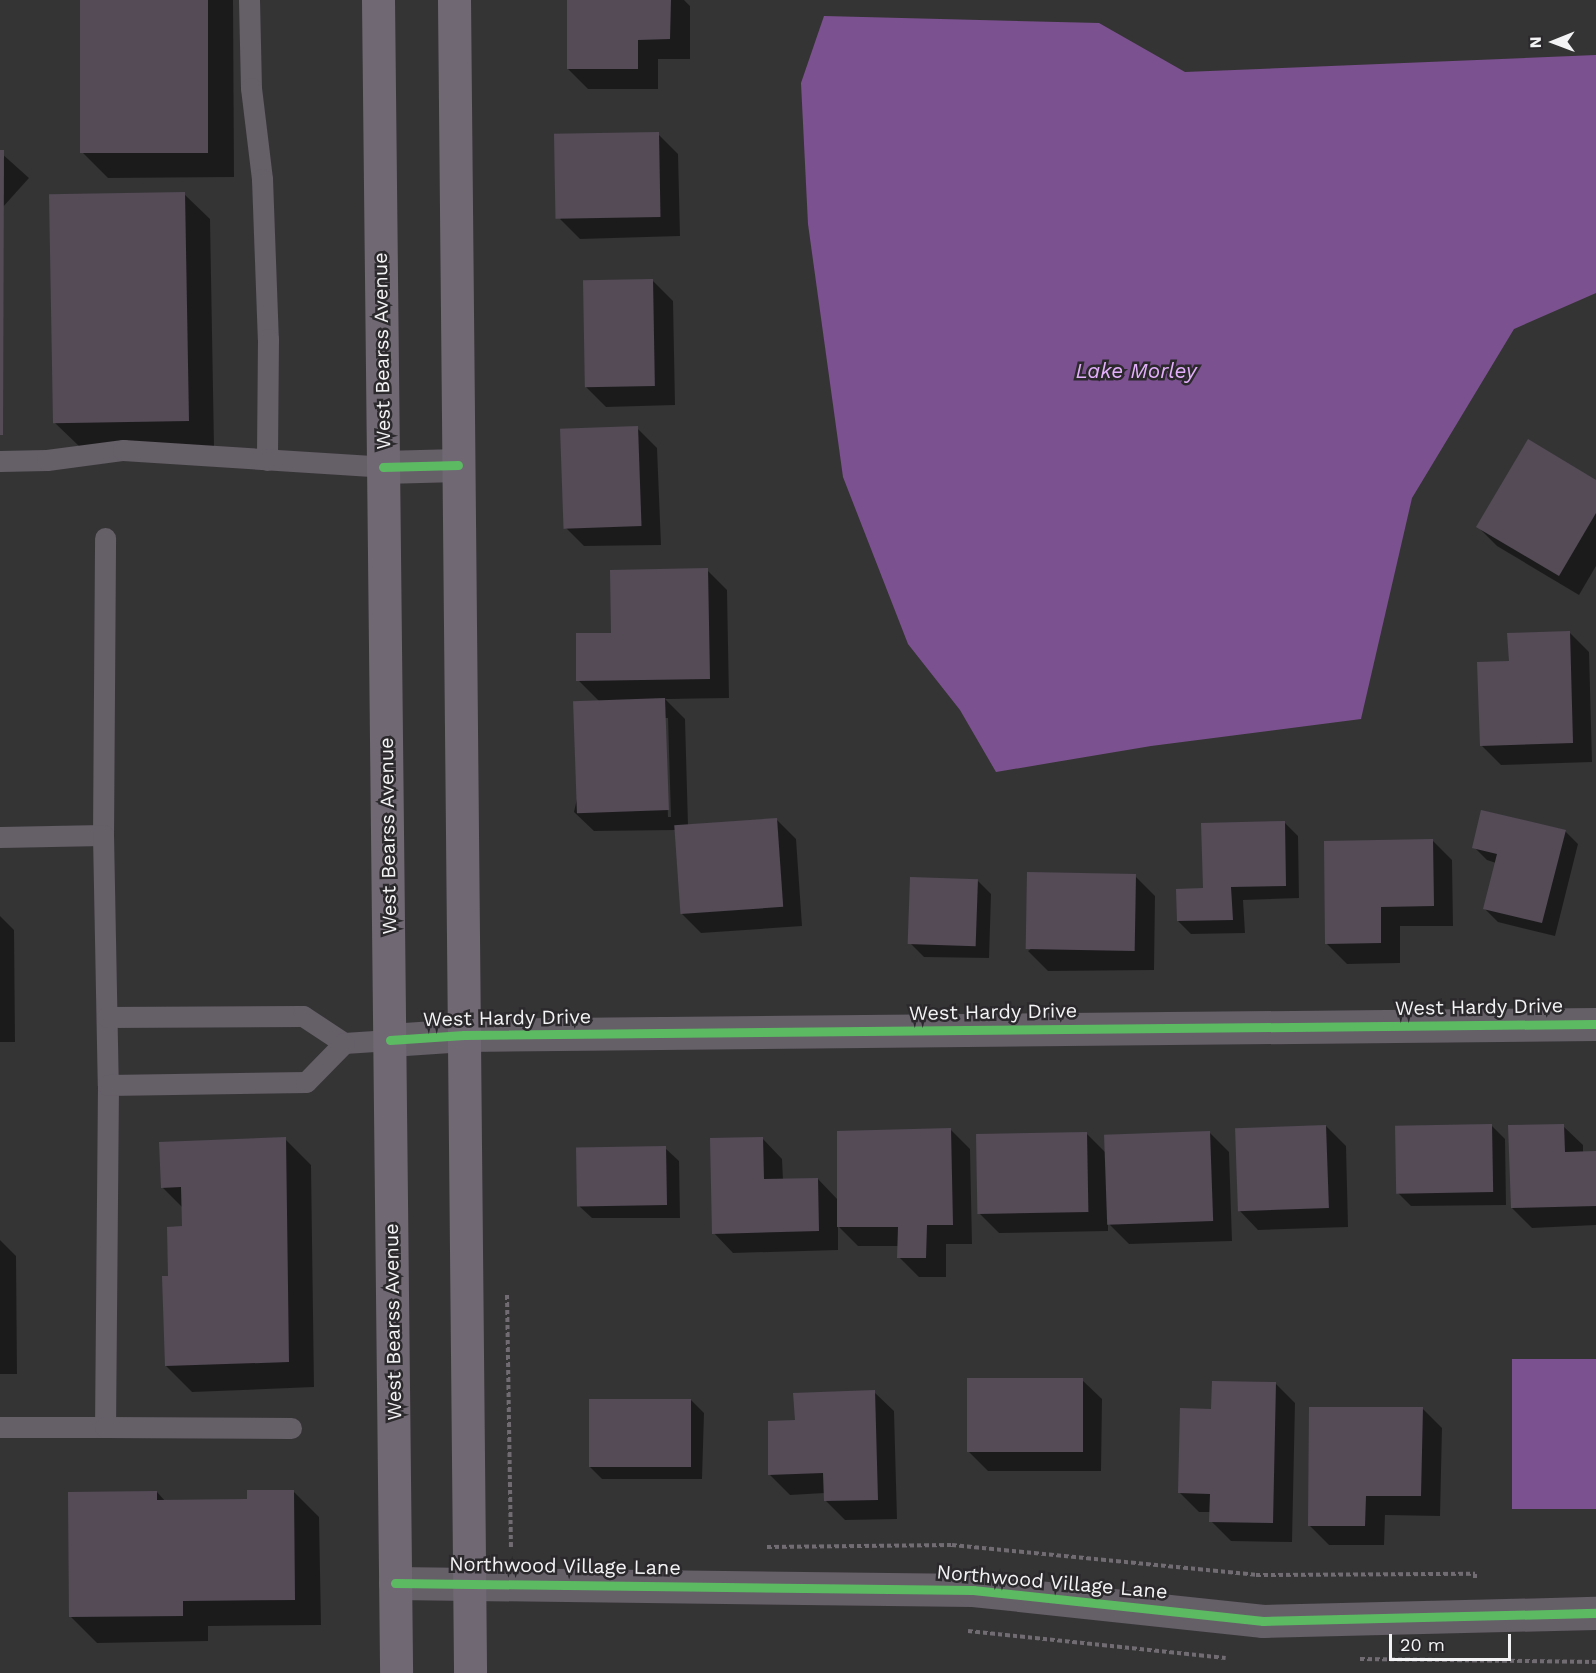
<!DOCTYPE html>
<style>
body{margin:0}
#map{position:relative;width:1596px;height:1673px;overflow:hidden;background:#353435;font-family:"Work Sans",sans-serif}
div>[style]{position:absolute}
.water>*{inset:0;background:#7c5190;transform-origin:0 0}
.shadow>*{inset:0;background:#0007;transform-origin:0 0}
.building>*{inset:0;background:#544b57;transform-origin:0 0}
.path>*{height:4px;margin-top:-2px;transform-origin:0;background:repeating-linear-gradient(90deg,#706c72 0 4.5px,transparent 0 7.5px)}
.lane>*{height:21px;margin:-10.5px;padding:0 10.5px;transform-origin:10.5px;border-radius:10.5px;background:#655f68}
.street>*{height:33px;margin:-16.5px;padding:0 16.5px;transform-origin:16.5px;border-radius:16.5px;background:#655f68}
.secondary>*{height:33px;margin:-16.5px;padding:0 16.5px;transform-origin:16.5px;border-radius:16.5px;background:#706974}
.cycleway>*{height:9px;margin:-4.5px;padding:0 4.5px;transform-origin:4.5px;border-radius:4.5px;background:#5cba63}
span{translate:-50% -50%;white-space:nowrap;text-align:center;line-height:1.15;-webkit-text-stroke:5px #2b292c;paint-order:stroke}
.street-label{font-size:20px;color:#f3f2f4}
.water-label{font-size:21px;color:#e4b0fc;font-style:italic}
.north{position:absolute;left:1524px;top:12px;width:60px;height:60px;-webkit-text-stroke:4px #2b292c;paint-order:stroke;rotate:269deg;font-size:16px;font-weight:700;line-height:24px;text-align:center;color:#f3f2f4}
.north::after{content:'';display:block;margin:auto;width:21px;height:27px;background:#f3f2f4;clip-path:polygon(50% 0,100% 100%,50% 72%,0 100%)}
.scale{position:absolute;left:1389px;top:1634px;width:122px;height:27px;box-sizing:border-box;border:3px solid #f3f2f4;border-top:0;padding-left:8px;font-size:18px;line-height:21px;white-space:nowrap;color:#f3f2f4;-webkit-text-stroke:4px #2b292c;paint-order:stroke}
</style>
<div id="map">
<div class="water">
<div style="clip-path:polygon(824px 16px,1099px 23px,1185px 72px,1596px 55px,1596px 293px,1514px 329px,1412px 498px,1361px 719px,1151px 746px,996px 772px,960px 710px,908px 644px,843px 477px,808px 224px,801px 83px)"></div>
<div style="left:1596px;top:1359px;width:150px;height:84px;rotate:90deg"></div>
</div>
<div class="shadow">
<div style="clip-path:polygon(81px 0,233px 0,234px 177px,108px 178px,82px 152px)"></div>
<div style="clip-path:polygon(568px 0,684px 0,690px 6px,690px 59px,658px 59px,658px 89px,588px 89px,568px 69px)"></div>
<div style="clip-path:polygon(658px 134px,678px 154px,680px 236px,580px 239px,560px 219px)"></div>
<div style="left:0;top:152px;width:39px;height:309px;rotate:42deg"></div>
<div style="clip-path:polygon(184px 194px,210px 219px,214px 446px,81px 448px,55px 423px)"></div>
<div style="clip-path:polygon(653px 281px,673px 301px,675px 405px,606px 407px,586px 387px)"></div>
<div style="clip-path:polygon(637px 428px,657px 448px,661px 545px,584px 546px,564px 526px)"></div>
<div style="clip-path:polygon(1596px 482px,1596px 566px,1579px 595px,1497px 546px,1478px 527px)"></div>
<div style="clip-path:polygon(evenodd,707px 570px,727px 590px,729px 698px,665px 699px,685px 719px,688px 825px,776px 819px,796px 839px,802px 926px,701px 933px,682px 914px,676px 830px,594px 831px,574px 812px,599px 701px,578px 680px,612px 635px,707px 570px,665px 718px,668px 718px,671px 817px,668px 817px,665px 718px)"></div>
<div style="clip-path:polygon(1569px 632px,1589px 652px,1592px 762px,1501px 765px,1481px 745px,1510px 662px)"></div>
<div style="clip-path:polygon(1285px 823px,1298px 836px,1299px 898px,1243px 900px,1245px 933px,1191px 934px,1178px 921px,1205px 890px)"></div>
<div style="clip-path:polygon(1565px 831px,1578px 844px,1555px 936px,1498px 922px,1485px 909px,1496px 863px,1487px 860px,1474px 847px)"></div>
<div style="clip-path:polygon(1432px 840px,1452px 860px,1453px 926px,1400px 926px,1400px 963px,1347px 964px,1327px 944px)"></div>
<div style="clip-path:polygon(1135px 876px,1155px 896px,1154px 970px,1048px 971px,1028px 951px)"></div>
<div style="clip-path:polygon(977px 880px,991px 894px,989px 958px,924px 957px,910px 943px)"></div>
<div style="clip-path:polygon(0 916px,14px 930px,15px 1042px,0 1042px)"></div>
<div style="clip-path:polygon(1326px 1126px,1346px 1146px,1348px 1227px,1258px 1230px,1239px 1210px)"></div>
<div style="clip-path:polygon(1492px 1126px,1505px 1139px,1506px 1205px,1411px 1206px,1398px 1193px)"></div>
<div style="clip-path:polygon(1563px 1126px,1583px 1145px,1583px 1153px,1596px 1152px,1596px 1225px,1532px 1228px,1512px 1208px)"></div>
<div style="clip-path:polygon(950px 1129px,970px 1149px,972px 1244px,946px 1244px,946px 1277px,919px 1277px,899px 1257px,899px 1246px,858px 1246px,838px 1226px,838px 1250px,733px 1253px,714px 1233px,763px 1139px,782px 1159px,783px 1180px,818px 1179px,838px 1200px)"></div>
<div style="clip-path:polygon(1209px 1132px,1229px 1152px,1232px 1241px,1129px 1244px,1108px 1223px,1108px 1231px,999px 1233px,979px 1213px,1087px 1134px,1107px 1154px)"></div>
<div style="clip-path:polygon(285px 1139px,311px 1165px,314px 1387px,192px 1392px,166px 1366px,170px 1277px,183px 1228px,183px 1208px,162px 1187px)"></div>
<div style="clip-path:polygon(665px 1148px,679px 1161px,680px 1218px,592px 1218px,578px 1205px)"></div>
<div style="clip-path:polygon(0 1240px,16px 1256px,17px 1374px,0 1374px)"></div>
<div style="clip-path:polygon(1082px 1380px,1102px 1399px,1101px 1471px,988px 1471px,968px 1451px)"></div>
<div style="clip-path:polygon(1275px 1383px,1295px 1403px,1292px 1542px,1231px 1541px,1211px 1521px,1211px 1512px,1199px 1512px,1179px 1492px,1213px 1410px)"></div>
<div style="clip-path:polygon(874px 1392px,894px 1411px,897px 1519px,845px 1520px,825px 1500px,825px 1493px,790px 1495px,770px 1475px,796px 1421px)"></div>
<div style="clip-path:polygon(691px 1400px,704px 1413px,702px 1479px,602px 1479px,589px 1466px)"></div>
<div style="clip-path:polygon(1422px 1408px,1442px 1428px,1440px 1516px,1385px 1515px,1384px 1545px,1329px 1545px,1309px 1525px)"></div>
<div style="clip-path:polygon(293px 1491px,319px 1517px,321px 1625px,208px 1626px,208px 1641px,97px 1643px,71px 1617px,157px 1492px,166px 1502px,249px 1500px)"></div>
</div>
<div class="building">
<div style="left:80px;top:0;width:128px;height:153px"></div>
<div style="clip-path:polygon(567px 0,671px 0,670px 39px,638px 40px,638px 69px,567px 69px)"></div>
<div style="left:659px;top:132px;width:85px;height:105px;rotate:89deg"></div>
<div style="clip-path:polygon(0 150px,4px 150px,3px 435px,0 435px)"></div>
<div style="left:185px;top:192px;width:229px;height:136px;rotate:89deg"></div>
<div style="left:653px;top:279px;width:107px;height:70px;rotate:89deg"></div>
<div style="left:638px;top:426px;width:100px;height:78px;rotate:88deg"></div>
<div style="clip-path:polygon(1528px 439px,1596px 480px,1596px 513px,1559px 576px,1476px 527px)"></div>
<div style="clip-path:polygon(708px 568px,710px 679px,576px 681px,576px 633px,611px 633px,610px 570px)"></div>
<div style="clip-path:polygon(1570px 631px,1573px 743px,1480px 746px,1477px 662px,1509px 661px,1507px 633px)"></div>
<div style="left:665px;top:698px;width:112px;height:92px;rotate:88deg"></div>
<div style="clip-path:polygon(1481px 810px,1566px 830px,1542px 923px,1483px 909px,1497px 854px,1472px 848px)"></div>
<div style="left:777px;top:818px;width:89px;height:103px;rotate:86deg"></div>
<div style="clip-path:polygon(1285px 821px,1286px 886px,1231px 887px,1233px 920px,1177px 921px,1176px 889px,1203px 888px,1201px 823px)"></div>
<div style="clip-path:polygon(1433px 839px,1434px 906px,1381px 907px,1381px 943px,1325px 944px,1324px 841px)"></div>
<div style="left:1136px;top:874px;width:77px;height:109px;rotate:91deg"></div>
<div style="left:910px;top:877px;width:68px;height:67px;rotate:2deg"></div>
<div style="left:1492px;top:1124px;width:68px;height:97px;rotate:89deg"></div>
<div style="clip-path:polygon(1564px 1124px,1565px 1152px,1596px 1151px,1596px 1206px,1511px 1208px,1508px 1125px)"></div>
<div style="left:1326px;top:1125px;width:83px;height:91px;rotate:88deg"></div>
<div style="clip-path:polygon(951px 1128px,953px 1225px,927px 1225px,926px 1258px,897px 1258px,898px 1227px,837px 1227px,837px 1131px)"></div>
<div style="left:1210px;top:1131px;width:90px;height:106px;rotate:88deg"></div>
<div style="left:1087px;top:1132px;width:80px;height:111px;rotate:89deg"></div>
<div style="clip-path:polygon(286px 1137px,289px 1362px,165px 1366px,162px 1276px,168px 1276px,167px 1227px,182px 1226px,181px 1187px,161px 1188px,159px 1142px)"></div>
<div style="clip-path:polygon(763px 1137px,764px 1179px,818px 1178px,819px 1231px,712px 1234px,710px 1138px)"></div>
<div style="left:666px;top:1146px;width:59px;height:90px;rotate:89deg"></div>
<div style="left:967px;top:1378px;width:116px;height:74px"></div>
<div style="clip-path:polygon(1212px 1381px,1276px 1382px,1273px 1523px,1209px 1522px,1210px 1494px,1178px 1493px,1180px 1408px,1211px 1409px)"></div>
<div style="clip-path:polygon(875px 1390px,878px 1500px,824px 1501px,823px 1473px,768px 1475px,768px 1421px,795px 1420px,793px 1393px)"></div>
<div style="left:589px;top:1399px;width:102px;height:68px"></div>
<div style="clip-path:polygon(1309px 1407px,1423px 1407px,1421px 1496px,1366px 1496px,1365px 1526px,1308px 1526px)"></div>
<div style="clip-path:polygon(247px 1490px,294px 1490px,295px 1600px,183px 1601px,183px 1616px,69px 1617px,68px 1492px,157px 1491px,157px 1500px,247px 1499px)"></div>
</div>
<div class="path">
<div style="left:507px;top:1295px;width:253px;rotate:89.1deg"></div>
<div style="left:767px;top:1547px;width:185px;rotate:-0.6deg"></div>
<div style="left:952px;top:1545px;width:305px;rotate:5.6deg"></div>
<div style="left:1256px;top:1575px;width:219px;rotate:-0.3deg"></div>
<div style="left:1475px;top:1574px;width:4px;rotate:90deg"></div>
<div style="left:968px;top:1631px;width:259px;rotate:6deg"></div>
<div style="left:1360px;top:1659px;width:236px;rotate:0.7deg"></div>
</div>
<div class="lane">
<div style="left:249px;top:0;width:88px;rotate:88.7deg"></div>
<div style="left:251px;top:88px;width:92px;rotate:83.1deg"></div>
<div style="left:262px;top:179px;width:160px;rotate:87.9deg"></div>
<div style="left:268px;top:339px;width:121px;rotate:90.5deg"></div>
<div style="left:0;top:461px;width:47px;rotate:-1.2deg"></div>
<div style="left:47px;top:460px;width:77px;rotate:-7.5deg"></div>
<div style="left:123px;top:450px;width:261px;rotate:3.7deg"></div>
<div style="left:103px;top:835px;width:297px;rotate:-89.6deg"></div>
<div style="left:0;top:837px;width:103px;rotate:-1.1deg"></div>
<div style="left:103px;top:835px;width:250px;rotate:88.9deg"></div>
<div style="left:108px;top:1085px;width:342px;rotate:90.5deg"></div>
<div style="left:105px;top:1427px;width:105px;rotate:180deg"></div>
<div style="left:107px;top:1017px;width:196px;rotate:-0.3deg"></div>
<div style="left:303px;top:1016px;width:49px;rotate:33.4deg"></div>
<div style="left:344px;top:1043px;width:46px;rotate:-3.7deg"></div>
<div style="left:108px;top:1085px;width:198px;rotate:-0.9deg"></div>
<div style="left:306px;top:1082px;width:54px;rotate:-45.7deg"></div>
<div style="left:105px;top:1427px;width:186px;rotate:0.3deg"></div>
</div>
<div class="street">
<div style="left:383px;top:467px;width:75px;rotate:-1.5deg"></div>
<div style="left:390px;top:1040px;width:74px;rotate:-3.9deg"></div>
<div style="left:464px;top:1035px;width:1132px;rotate:-0.56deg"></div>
<div style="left:395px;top:1583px;width:578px;rotate:0.69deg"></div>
<div style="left:973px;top:1590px;width:292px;rotate:6.1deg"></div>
<div style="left:1263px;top:1621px;width:333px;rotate:-1.4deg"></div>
</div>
<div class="secondary">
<div style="left:378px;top:0;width:1673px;rotate:89.38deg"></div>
<div style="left:454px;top:0;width:1673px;rotate:89.45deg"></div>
</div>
<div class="cycleway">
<div style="left:383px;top:467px;width:75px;rotate:-1.5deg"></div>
<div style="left:390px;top:1040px;width:74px;rotate:-3.9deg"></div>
<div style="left:464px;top:1035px;width:1132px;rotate:-0.56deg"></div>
<div style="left:395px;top:1583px;width:578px;rotate:0.69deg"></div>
<div style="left:973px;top:1590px;width:292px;rotate:6.1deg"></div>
<div style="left:1263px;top:1621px;width:333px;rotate:-1.4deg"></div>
</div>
<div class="street-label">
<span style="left:382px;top:351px;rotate:-91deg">West Bearss Avenue</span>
<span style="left:388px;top:836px;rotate:-91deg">West Bearss Avenue</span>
<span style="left:1479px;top:1007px;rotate:-1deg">West Hardy Drive</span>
<span style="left:993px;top:1012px;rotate:-1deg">West Hardy Drive</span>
<span style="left:507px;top:1018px;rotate:-1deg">West Hardy Drive</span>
<span style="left:393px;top:1322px;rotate:-91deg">West Bearss Avenue</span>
<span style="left:565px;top:1566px;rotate:1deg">Northwood Village Lane</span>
<span style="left:1052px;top:1582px;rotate:5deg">Northwood Village Lane</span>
</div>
<div class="water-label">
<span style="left:1136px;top:371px">Lake Morley</span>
</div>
<div class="north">N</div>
<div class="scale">20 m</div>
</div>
